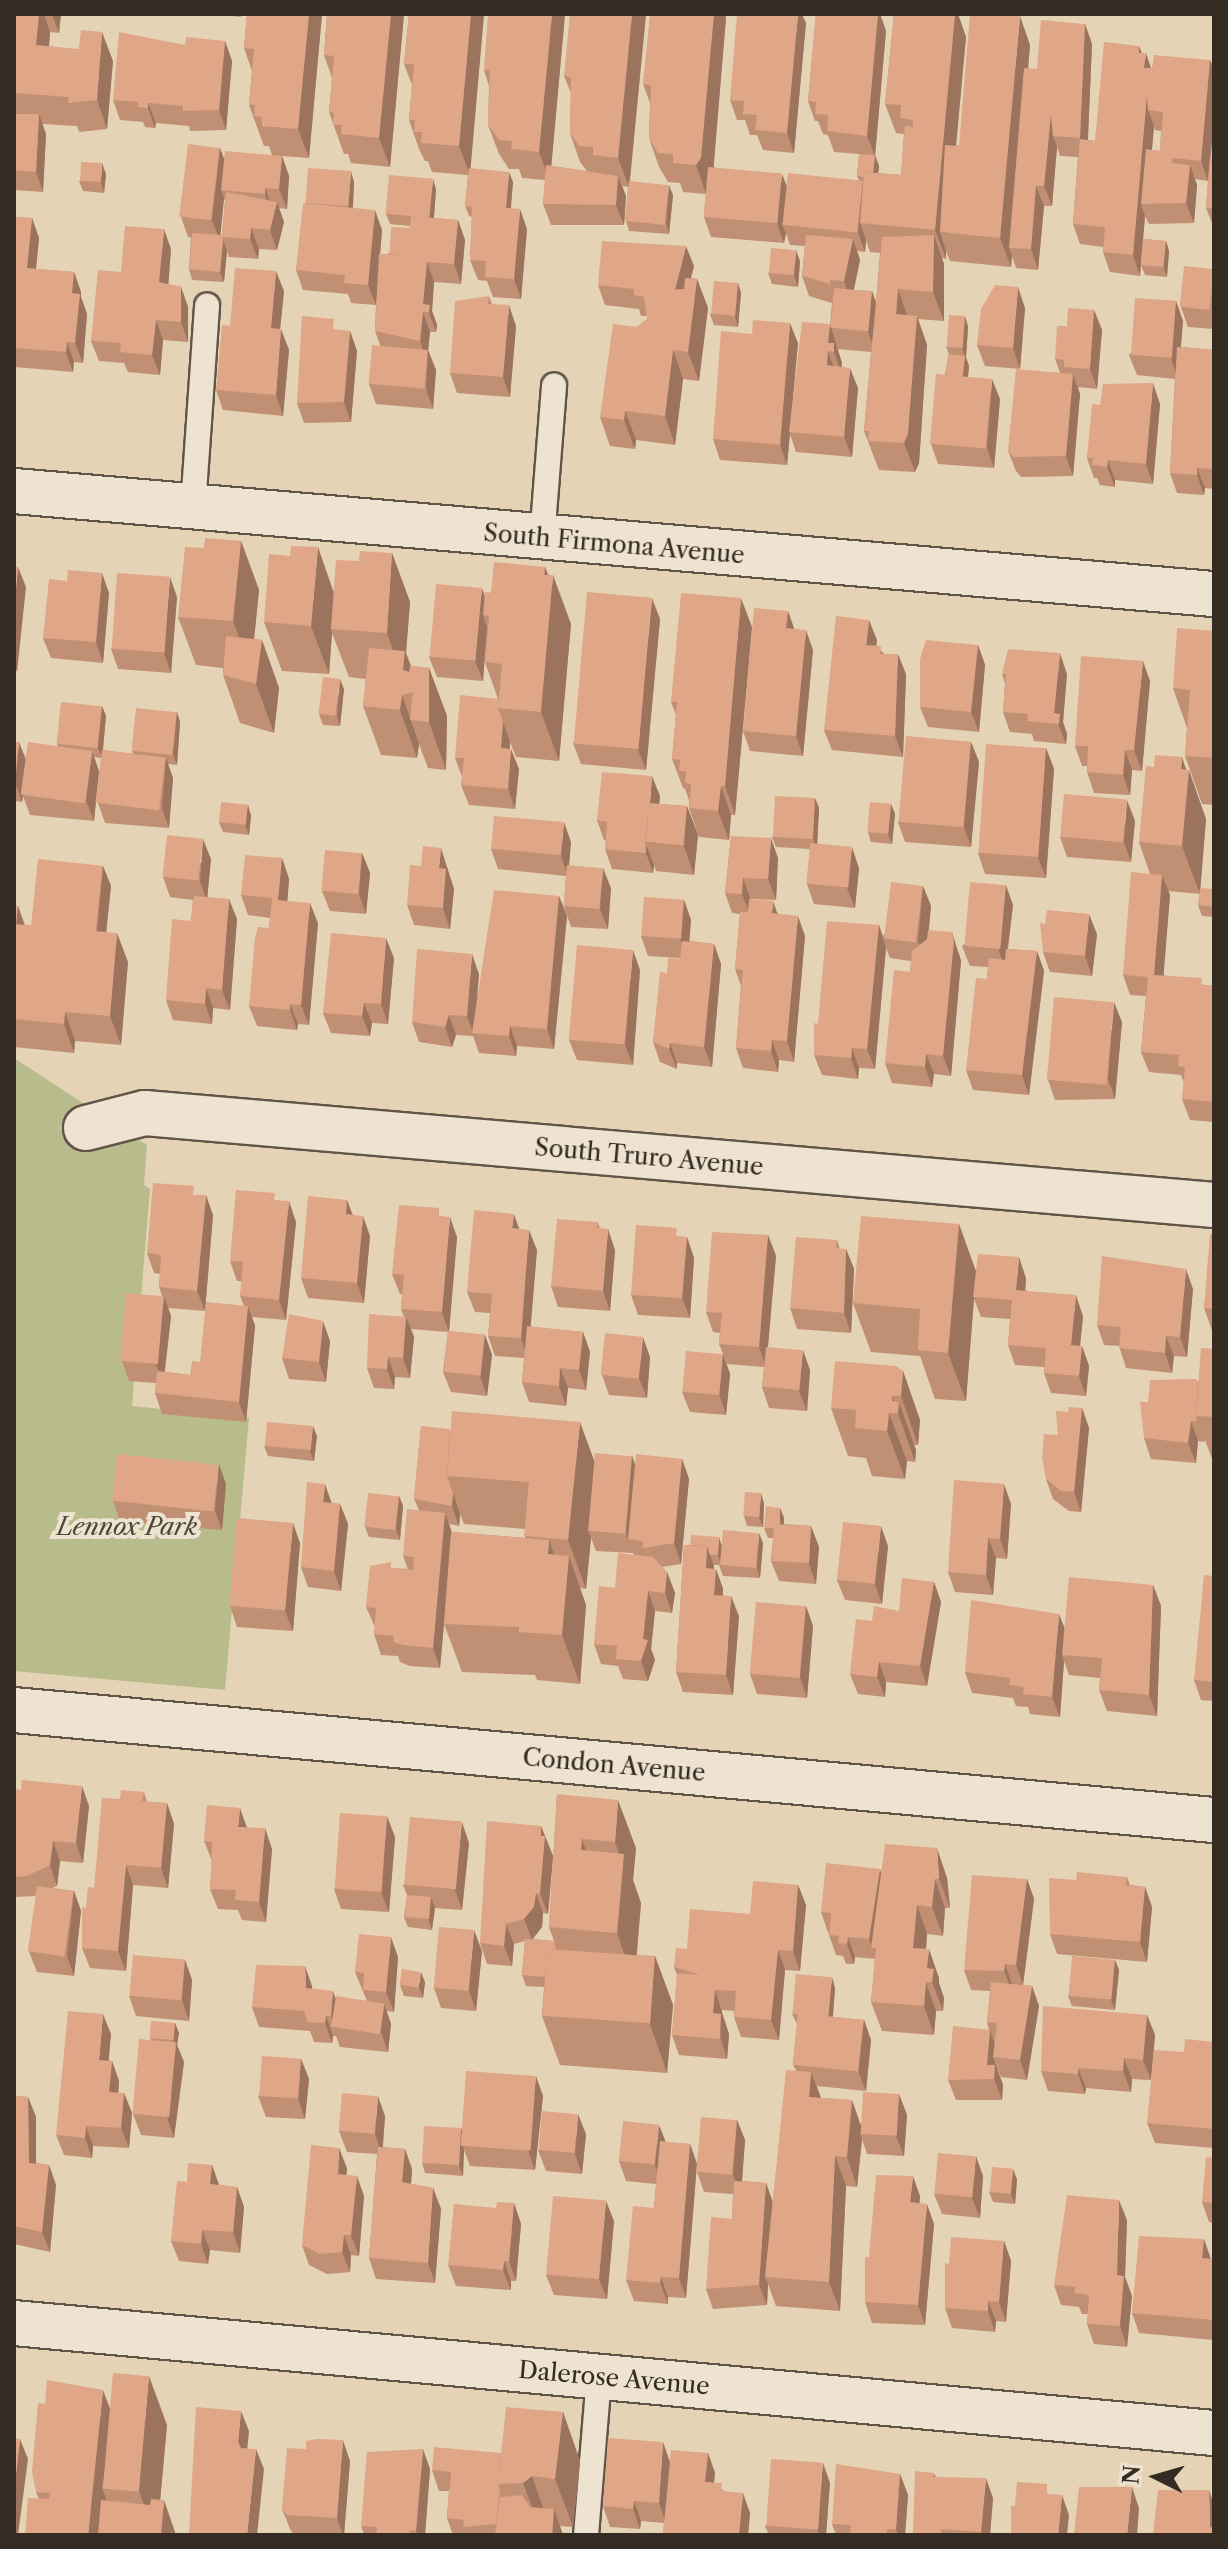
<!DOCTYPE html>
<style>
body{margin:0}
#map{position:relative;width:1228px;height:2549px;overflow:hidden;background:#e5d3b6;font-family:"Libre Caslon Text",serif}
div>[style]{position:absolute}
.green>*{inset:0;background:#b8bb8c}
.roads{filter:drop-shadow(2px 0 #605547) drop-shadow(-2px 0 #605547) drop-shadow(0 2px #605547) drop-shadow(0 -2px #605547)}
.lane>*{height:24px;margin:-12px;padding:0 12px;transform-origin:12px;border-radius:12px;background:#eee2d0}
.street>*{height:44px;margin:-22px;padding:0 22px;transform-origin:22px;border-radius:22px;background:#eee2d0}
.wall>*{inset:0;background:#c08f74}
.shaded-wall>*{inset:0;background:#9c745e}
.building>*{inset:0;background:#dfa687;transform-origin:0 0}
span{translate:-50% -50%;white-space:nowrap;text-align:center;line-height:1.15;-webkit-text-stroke:8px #eee2d0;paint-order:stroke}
.street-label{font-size:24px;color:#342b22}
.park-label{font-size:24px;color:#4e4837;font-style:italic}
.frame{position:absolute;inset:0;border:16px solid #342b22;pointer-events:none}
.north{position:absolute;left:1116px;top:2437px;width:80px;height:80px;-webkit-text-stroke:6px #eee2d0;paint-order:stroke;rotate:275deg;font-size:22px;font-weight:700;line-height:32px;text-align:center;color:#342b22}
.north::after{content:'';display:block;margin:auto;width:28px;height:36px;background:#342b22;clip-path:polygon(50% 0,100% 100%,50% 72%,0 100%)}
</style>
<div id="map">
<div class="green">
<div style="clip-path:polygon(14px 1058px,147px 1145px,144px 1185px,150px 1189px,132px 1406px,249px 1418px,225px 1690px,14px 1671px)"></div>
</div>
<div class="roads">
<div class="lane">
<div style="left:193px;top:507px;width:202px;rotate:-86deg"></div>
<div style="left:542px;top:539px;width:154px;rotate:-85.5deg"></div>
<div style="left:586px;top:2535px;width:160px;rotate:-85.3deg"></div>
</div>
<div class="street">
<div style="left:14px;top:491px;width:1204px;rotate:4.91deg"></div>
<div style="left:86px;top:1128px;width:61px;rotate:-14.3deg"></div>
<div style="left:145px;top:1113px;width:1073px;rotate:4.92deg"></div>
<div style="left:14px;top:1710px;width:1205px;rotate:5.24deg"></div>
<div style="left:14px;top:2323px;width:1205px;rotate:5.24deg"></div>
</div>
</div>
<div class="wall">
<div style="clip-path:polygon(14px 14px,61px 14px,59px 33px,50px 32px,49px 46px,113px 61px,107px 129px,79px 132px,77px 126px,42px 124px,46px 134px,43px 192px,14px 190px)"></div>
<div style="clip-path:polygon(215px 14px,241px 14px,241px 17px)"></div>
<div style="clip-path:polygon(evenodd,247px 14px,322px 14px,309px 158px,282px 156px,289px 176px,287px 209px,279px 208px,284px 222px,277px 250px,259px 249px,258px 259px,229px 257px,227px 251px,224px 282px,192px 280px,189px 269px,191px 238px,188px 237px,181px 217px,220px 148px,224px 158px,272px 155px,269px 146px,264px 146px,249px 105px,252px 71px,244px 48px,247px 14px,224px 198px,225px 201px,222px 235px,220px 235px,224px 198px)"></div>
<div style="clip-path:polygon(327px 14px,404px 14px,390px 167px,351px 163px,348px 154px,344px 154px,329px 112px,332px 78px,324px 55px)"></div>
<div style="clip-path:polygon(409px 14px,484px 14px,470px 168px,513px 182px,510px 208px,527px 229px,521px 299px,493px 297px,487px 281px,478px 280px,470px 260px,472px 217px,469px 216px,465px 206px,468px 175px,432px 172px,428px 161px,425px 161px,419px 149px,409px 120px,412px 85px,404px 64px)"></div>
<div style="clip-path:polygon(565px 14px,551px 166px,587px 171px,580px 162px,570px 133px,571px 93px,564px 76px,646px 14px,630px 181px,673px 195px,669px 234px,629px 231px,626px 221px,628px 187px,622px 186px,626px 196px,624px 225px,551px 225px,543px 204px,545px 180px,522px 178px,519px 169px,509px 169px,499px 154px,488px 125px,489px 86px,484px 70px)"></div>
<div style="clip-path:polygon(evenodd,816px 14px,880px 14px,886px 31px,875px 155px,879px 166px,878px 173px,901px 175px,904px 134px,896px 133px,885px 104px,894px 14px,958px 14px,966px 37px,956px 145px,959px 146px,1030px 45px,1028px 69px,1037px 69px,1085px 24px,1092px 44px,1088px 140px,1095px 141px,1142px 53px,1151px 68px,1210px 60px,1214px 69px,1214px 120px,1211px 156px,1214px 157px,1214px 228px,1206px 208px,1208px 181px,1195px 179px,1197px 185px,1194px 223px,1149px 224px,1145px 216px,1143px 239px,1166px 241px,1169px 251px,1167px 277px,1145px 275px,1141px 265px,1142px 252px,1140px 276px,1110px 272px,1103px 252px,1103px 247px,1080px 244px,1073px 224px,1078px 157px,1060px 156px,1057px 147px,1052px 206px,1044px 206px,1038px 270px,1016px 268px,1012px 256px,1011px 267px,950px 261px,946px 251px,946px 259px,942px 258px,944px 264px,944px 321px,918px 319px,927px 345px,919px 463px,915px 472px,879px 470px,864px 431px,871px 352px,837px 349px,837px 347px,842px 363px,841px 367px,858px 388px,852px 457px,796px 452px,790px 434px,787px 465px,720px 460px,713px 439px,798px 343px,792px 402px,830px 326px,832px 303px,809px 296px,802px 276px,805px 246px,790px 245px,786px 233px,784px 243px,711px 237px,704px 217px,706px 194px,683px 192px,680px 183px,668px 182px,659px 167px,649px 138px,650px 103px,643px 84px,726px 18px,713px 167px,786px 185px,859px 180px,857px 176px,859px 154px,834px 152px,828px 135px,823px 134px,818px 121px,815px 121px,808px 101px,816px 14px,1154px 126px,1155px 130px,1161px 131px,1160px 151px,1152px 150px,1154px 126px,816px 14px,866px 240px,870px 252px,880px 253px,876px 303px,872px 291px,854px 290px,860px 260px,857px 251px,865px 252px,866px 240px)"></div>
<div style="clip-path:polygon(806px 23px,794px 153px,763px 150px,757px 135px,750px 135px,745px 120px,737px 120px,730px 100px)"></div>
<div style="clip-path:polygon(225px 41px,232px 61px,226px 130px,190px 131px,189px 126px,156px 123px,155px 128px,145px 127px,143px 122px,120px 120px,113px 100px,185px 45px)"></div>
<div style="clip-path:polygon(106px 174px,104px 193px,83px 191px,79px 181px)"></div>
<div style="clip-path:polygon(354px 182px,353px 208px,382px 230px,380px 254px,388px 254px,410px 228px,410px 226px,390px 224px,386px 214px,436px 189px,434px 218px,458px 220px,465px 240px,461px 284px,434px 282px,432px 311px,437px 325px,436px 332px,430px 332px,428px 350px,436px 370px,433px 409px,376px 404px,369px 384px,380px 345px,375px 331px,376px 305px,351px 303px,348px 294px,303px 290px,296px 270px,305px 203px)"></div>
<div style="clip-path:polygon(14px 217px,32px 218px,39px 238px,36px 269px,74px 272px,81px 292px,81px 297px,87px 314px,83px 363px,74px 362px,73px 372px,15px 367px,14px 378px)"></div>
<div style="clip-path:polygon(171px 249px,168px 284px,181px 287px,188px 307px,188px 342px,163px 340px,160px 375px,128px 372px,124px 363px,99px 361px,91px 341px,121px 272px)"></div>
<div style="clip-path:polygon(800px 261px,798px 287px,772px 284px,768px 273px)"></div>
<div style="clip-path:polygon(694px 266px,691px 278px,697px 279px,708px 308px,699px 381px,683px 379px,675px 445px,636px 440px,635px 449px,610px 446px,600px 417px,637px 327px,647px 319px,647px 316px,641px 316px,639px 309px,605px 305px,598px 285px)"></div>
<div style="clip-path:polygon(1214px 269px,1214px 329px,1188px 327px,1181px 307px)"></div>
<div style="clip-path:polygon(738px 283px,741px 293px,738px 327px,714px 325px,710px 314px)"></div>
<div style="clip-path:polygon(284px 291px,280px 329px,289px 350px,283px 416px,223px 410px,216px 390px,230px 326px)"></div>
<div style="clip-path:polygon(489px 296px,492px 304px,516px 326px,510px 397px,457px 393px,450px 373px)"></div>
<div style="clip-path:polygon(1176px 301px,1183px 321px,1181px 347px,1214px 350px,1214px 489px,1205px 488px,1204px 495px,1177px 493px,1170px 473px,1175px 379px,1137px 375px,1129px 355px)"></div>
<div style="clip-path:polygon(1025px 308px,1020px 369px,985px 366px,977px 345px)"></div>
<div style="clip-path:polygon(1094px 310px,1102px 330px,1097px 389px,1078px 387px,1080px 394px,1073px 476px,1021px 477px,1016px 471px,1008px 451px,1060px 372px,1055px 359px)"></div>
<div style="clip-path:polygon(965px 316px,968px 327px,966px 357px,969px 366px,968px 377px,1000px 399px,994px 468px,938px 464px,931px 444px,949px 354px,946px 347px)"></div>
<div style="clip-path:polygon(338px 330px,350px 331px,357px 351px,351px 422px,304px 423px,297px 403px)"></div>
<div style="clip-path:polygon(1160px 404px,1153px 484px,1115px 480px,1115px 487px,1100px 485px,1097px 478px,1094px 478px,1087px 458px,1100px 405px)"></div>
<div style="clip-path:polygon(241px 541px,259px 590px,254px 639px,262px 640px,279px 688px,274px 733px,240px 723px,223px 675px,223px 668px,196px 665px,178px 617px,204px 548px)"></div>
<div style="clip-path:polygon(392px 553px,410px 602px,406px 653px,411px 666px,429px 668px,447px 716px,446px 770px,428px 768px,419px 744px,417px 758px,381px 755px,363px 706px,366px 679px,349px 677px,332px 633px,329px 674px,282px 671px,264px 622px,334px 591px,359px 561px)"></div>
<div style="clip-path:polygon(545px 567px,571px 624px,559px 761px,516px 757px,510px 742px,510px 749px,519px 769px,515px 809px,469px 805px,461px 785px,462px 777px,455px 758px,498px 699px,485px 662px,487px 628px,483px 681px,437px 677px,429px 657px,485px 595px)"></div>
<div style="clip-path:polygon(109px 593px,103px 663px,51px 658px,43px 638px)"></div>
<div style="clip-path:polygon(177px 597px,171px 673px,118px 669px,111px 649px)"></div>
<div style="clip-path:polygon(788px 611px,794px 629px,813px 650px,803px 756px,750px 751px,743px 731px)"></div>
<div style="clip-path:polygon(660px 619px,646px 770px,581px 764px,573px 743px)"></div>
<div style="clip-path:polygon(752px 627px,735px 815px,731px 815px,729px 840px,699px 837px,689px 808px,689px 800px,685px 789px,683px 788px,672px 759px,676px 715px,671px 702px)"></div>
<div style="clip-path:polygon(1214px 631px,1214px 805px,1202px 804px,1185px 756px,1187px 728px,1173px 688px)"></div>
<div style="clip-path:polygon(877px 640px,876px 646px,906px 674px,903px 757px,832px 750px,824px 730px)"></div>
<div style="clip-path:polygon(978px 645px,985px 665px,979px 732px,928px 727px,920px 707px)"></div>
<div style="clip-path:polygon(1002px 674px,1067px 674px,1063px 722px,1067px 734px,1066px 744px,1034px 741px,1032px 734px,1010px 732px,1003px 712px,1005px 683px)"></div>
<div style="clip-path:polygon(1150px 681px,1142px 771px,1132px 770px,1130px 795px,1094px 793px,1087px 772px,1087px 766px,1082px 766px,1075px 746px)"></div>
<div style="clip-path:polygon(344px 689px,340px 726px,323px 725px,319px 714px)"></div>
<div style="clip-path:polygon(102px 706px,106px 716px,103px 750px,133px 754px,132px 751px,177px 712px,180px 722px,177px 765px,168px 764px,173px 778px,169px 828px,105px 823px,98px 803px,101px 758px,94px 757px,99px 771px,94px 821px,30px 815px,23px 796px,22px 802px,14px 801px,14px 742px,26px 761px,58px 746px,57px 744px)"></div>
<div style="clip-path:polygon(971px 742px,979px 762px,971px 847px,905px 842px,898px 822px)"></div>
<div style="clip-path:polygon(1046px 748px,1054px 769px,1046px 878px,985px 874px,978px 853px)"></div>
<div style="clip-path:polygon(1186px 770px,1206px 819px,1200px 890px,1214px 889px,1214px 917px,1202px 916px,1198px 905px,1200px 894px,1168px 891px,1170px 895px,1163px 975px,1204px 985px,1214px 986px,1214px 1122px,1190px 1120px,1182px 1099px,1184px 1083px,1181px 1075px,1149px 1072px,1141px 1052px,1146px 996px,1130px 995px,1123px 975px,1150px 874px,1139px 842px)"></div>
<div style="clip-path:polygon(660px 796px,659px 804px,687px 806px,698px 835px,694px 875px,656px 871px,654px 865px,653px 873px,612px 869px,605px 849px,606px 840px,604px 840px,597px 820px)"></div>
<div style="clip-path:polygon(815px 798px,819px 808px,817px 844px,859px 868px,855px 908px,814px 904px,807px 884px,810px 849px,776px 847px,772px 837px)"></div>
<div style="clip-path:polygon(891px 804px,895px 814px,892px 844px,871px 842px,868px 832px)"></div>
<div style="clip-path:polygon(248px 805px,251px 816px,249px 835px,223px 832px,219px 822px)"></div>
<div style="clip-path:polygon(1135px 821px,1131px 862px,1067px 857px,1060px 837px)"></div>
<div style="clip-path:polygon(731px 836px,778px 858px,776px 900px,750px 899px,778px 913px,805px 936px,794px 1062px,779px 1060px,778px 1072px,743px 1068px,736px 1048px,741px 986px,735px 969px,740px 914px,732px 913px,725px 893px)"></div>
<div style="clip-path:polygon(571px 842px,569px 865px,611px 888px,608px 929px,571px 927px,564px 906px,566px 876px,498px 869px,491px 849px)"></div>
<div style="clip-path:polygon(362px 853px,370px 873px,366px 914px,330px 911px,322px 891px)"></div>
<div style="clip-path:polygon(282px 858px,289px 879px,287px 901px,318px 923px,309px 1025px,298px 1024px,297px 1030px,257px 1026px,249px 1006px,269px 928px,270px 918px,248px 915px,241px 895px)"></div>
<div style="clip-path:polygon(211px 859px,207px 897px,237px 919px,230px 1010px,213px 1008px,212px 1024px,173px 1020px,166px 1000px,191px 921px,193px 900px,170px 897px,163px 877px)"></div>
<div style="clip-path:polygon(103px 866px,111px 886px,106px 932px,128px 962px,121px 1045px,75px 1041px,74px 1053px,14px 1047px,14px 906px,18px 906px,25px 925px,32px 926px)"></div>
<div style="clip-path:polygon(421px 866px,448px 868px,448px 872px,454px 889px,450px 929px,414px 925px,407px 905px)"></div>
<div style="clip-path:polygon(923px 886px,931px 906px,928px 930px,959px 953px,961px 961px,951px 1076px,934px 1074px,932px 1087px,892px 1083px,885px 1063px,910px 972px,911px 961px,890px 958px,886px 948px,875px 1069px,859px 1068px,858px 1079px,822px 1075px,814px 1055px,818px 1024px,879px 925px,883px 936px)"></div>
<div style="clip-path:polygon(559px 896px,567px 916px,554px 1049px,517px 1046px,516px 1056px,479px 1053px,473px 1036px,456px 1035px,452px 1047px,419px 1042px,412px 1022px,479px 974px,477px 995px)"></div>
<div style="clip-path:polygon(684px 900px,691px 920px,689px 941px,714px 944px,721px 964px,712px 1067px,677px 1063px,677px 1069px,660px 1062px,653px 1042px,667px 973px,680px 958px,648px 956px,641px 936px)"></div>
<div style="clip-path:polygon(1013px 905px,1008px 949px,1037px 951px,1044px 971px,1029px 1095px,973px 1090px,966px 1070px,987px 979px,988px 967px,970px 966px,962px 946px)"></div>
<div style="clip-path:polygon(1097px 934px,1092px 976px,1050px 972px,1043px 952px)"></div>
<div style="clip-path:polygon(394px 958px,388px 1024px,372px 1023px,370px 1036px,331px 1033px,323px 1013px)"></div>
<div style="clip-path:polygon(640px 970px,633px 1065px,577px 1060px,569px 1040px)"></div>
<div style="clip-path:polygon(1122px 1022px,1115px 1099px,1055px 1100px,1048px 1080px)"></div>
<div style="clip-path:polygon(197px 1195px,213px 1215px,205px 1311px,168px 1308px,171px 1316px,165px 1372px,190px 1375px,244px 1306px,240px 1296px,242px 1281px,237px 1281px,230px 1261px,277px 1200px,296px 1222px,286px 1320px,252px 1317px,255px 1326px,246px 1422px,162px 1414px,155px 1393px,156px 1383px,129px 1381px,122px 1361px,162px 1296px,159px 1287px,160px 1274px,154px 1273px,147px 1253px)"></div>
<div style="clip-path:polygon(347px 1200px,353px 1215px,370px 1236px,364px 1303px,308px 1298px,301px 1278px)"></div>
<div style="clip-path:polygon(442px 1216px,457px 1237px,449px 1331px,485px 1335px,492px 1355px,487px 1396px,451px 1392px,443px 1372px,448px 1332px,411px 1329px,414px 1337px,410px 1378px,395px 1377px,394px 1389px,374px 1388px,367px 1368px,404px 1317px,401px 1309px,402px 1294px,400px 1294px,392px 1274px)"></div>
<div style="clip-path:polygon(598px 1222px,600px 1229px,615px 1250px,610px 1311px,558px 1307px,551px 1286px)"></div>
<div style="clip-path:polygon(959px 1224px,976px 1271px,1026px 1278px,1025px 1290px,1083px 1316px,1080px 1346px,1082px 1346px,1089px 1366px,1086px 1396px,1051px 1393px,1044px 1373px,1044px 1367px,1015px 1365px,1008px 1345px,1010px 1319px,981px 1317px,974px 1299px,966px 1401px,935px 1399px,920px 1356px,871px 1352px,853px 1303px)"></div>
<div style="clip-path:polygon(519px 1229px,537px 1250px,530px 1327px,583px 1332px,590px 1352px,586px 1390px,568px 1388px,566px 1406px,529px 1402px,522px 1382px,524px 1358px,495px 1356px,488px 1336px,490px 1313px,475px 1312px,467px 1292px)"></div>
<div style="clip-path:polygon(1214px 1234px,1214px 1336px,1204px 1308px)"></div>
<div style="clip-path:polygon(768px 1235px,776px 1256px,768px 1347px,810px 1370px,807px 1411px,769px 1408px,762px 1387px,764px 1367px,727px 1364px,719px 1344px,720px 1333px,713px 1332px,706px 1312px)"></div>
<div style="clip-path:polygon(680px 1237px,687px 1237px,694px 1258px,690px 1318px,638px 1315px,631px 1295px)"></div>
<div style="clip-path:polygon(837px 1240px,840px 1249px,846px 1249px,854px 1269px,851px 1333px,797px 1329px,790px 1308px)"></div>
<div style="clip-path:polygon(1193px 1289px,1187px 1357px,1174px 1356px,1172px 1373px,1126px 1368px,1119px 1346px,1104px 1345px,1097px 1325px)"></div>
<div style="clip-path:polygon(330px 1341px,326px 1382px,289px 1379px,282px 1358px)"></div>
<div style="clip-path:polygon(1214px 1349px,1214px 1464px,1205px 1440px,1204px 1442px,1198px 1441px,1196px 1463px,1151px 1459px,1144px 1438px,1148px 1402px,1198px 1382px)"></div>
<div style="clip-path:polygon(723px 1354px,730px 1374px,726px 1415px,690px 1412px,682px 1392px)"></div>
<div style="clip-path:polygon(650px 1357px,647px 1398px,609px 1395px,602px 1375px)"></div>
<div style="clip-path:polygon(903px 1371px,920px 1420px,918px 1445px,914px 1445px,916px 1450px,915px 1462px,907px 1461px,905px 1479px,872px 1476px,866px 1458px,848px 1456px,831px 1408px)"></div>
<div style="clip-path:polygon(1082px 1408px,1089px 1428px,1081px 1512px,1069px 1511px,1053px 1499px,1046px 1479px,1058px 1435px,1068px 1412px)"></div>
<div style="clip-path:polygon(evenodd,421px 1426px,594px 1461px,632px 1456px,635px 1465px,682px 1459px,689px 1479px,681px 1564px,662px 1567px,667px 1572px,675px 1593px,672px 1613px,655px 1611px,651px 1649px,655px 1660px,648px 1681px,623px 1679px,618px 1666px,601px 1664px,594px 1644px,615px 1588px,634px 1555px,633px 1553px,596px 1551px,591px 1538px,586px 1589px,580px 1588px,586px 1605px,580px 1684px,537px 1680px,535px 1675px,462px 1672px,444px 1624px,440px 1668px,410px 1666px,400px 1662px,398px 1656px,381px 1655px,374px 1634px,375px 1627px,366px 1607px,393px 1568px,408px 1569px,403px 1556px,419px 1510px,414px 1499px,421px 1426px,460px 1514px,464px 1524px,525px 1529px,525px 1538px,452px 1532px,449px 1524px,459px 1526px,460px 1514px)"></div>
<div style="clip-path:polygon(317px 1436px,314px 1461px,268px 1456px,264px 1446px)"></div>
<div style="clip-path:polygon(226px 1484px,222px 1530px,120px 1521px,113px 1501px)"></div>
<div style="clip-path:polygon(399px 1496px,403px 1506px,400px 1540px,369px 1537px,365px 1527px)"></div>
<div style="clip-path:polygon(332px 1503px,340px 1504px,348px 1524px,341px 1591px,308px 1587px,301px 1567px)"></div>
<div style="clip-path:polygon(764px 1503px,763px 1527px,747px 1526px,744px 1516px)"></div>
<div style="clip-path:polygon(1011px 1504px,1007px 1559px,996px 1558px,993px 1595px,955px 1592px,948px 1572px)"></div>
<div style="clip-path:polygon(780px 1508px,784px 1518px,784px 1524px,811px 1526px,819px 1547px,816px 1584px,779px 1581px,771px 1561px,773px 1538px,768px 1538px,764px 1528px)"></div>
<div style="clip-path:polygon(300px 1543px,293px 1631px,237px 1627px,230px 1606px)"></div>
<div style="clip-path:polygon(763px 1543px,760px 1578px,723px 1576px,719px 1565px,714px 1565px,714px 1569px,716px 1569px,723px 1589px,723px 1596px,739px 1616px,733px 1695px,683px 1692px,676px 1672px,684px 1545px)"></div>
<div style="clip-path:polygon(888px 1546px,882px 1604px,845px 1600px,837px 1580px)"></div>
<div style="clip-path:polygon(1214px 1576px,1214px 1701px,1201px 1700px,1194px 1680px)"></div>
<div style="clip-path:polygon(934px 1582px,941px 1602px,927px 1686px,886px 1682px,885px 1697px,858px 1694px,850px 1674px,872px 1621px,899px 1611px)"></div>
<div style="clip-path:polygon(1153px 1585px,1161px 1606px,1157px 1716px,1107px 1711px,1099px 1690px,1100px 1678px,1069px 1675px,1064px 1661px,1060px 1717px,1030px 1714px,1028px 1707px,1016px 1706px,1013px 1698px,972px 1693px,965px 1672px,1064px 1628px)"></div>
<div style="clip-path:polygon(806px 1606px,813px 1626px,807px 1698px,757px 1694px,750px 1674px)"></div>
<div style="clip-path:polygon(14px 1789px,89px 1806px,83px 1863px,60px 1861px,57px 1886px,52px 1888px,74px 1891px,81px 1911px,74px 1976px,37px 1972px,29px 1952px,36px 1896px,14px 1897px)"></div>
<div style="clip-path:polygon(144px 1792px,147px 1802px,167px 1803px,174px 1824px,168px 1888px,133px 1885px,126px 1971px,90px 1968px,82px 1948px,86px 1908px,94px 1888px,120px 1799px)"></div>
<div style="clip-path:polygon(557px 1794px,636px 1848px,633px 1880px,641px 1903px,637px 1955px,655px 1956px,673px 2005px,667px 2073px,560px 2065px,542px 2016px,544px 1987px,526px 1986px,522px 1975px,525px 1941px,514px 1944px,512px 1966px,487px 1964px,480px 1943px,541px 1826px,553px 1856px,548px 1914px,543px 1913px,542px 1927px,532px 1939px,554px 1941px,549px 1927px)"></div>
<div style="clip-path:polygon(247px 1827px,272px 1849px,266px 1922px,242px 1920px,238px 1910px,218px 1909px,210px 1889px,212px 1861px,204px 1841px)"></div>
<div style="clip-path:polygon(395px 1837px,389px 1912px,341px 1909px,334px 1889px)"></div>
<div style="clip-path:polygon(469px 1843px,462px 1910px,435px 1908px,432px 1930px,408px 1927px,404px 1917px,407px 1895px,403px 1885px)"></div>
<div style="clip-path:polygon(881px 1872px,947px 1878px,950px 1908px,945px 1908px,943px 1936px,927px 1934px,926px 1949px,939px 1978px,939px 1983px,944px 1998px,943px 2011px,936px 2011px,934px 2035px,882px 2031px,871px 2002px,875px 1959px,855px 1957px,854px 1964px,846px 1964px,843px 1956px,836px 1955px,821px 1912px)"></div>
<div style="clip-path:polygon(1127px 1877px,1130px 1885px,1145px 1887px,1152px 1907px,1147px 1962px,1057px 1954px,1050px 1934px,1076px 1880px)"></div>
<div style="clip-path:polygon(1027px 1879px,1034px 1899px,1023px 1985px,1032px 1986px,1039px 2006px,1027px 2080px,1001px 2077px,996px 2064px,1003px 2085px,1002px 2100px,956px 2100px,948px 2080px,989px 2030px,987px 2022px,990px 1991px,971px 1990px,964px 1970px)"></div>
<div style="clip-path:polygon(798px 1885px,806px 1905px,800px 1971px,785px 1970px,779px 2040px,741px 2037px,734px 2017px,734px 2011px,722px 2010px,722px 2015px,729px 2034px,727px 2059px,679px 2055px,672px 2035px,677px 1975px,674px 1967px,687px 1949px,750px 1914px)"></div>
<div style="clip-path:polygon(482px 1951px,476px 2011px,441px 2008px,434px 1988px)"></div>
<div style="clip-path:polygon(398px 1957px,394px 2012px,387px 2011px,391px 2024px,388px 2052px,340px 2047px,336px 2036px,333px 2036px,332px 2043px,314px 2042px,310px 2031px,259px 2027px,252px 2007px,312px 1986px,312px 1989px,336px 1998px,367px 2001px,355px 1972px)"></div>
<div style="clip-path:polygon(185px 1960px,192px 1980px,189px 2021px,136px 2016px,129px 1996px)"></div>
<div style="clip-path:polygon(1115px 1960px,1119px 1970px,1115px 2010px,1072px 2006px,1068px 1996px)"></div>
<div style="clip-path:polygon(425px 1982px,423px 1998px,404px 1996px,400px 1985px)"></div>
<div style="clip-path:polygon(835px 1988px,833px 2017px,864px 2020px,871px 2040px,866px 2091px,817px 2086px,821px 2098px,852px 2100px,860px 2124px,899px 2094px,907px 2115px,904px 2156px,867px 2154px,862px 2139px,857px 2187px,846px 2186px,840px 2311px,776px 2306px,768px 2284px,767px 2305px,713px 2309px,706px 2289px,732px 2219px,733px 2194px,704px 2192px,697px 2172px,737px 2120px,745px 2140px,742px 2181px,766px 2183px,773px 2202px,796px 2070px,793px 2065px,797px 2024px,792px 2014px)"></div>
<div style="clip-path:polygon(1147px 2015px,1155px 2035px,1151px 2080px,1132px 2079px,1131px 2092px,1086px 2088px,1085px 2094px,1048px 2091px,1041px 2071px)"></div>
<div style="clip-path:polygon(175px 2023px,179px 2033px,177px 2045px,184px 2062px,174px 2138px,141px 2135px,133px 2114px,151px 2040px,150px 2038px)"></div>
<div style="clip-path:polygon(111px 2034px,108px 2060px,112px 2061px,119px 2081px,118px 2093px,124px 2093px,132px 2113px,129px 2148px,93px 2146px,92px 2158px,64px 2155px,56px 2135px)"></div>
<div style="clip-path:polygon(1214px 2042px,1214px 2148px,1155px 2143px,1147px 2123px,1184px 2052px)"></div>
<div style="clip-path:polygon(301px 2059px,309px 2079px,305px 2119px,266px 2117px,258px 2096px)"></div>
<div style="clip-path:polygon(14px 2096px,28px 2097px,36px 2117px,36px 2163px,49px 2165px,56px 2185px,50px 2252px,14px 2244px)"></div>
<div style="clip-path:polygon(543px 2096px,535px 2170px,470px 2166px,464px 2150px,463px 2176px,425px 2173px,422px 2163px,461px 2128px,463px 2134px)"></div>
<div style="clip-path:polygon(385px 2116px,383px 2147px,405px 2149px,412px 2169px,411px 2184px,433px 2188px,441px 2209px,435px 2283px,376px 2279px,369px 2258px,377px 2154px,347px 2152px,339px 2131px)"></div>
<div style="clip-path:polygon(586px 2134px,582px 2174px,546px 2171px,538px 2150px)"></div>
<div style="clip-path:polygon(665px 2142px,690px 2144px,697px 2164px,686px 2298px,668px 2297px,668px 2304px,634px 2301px,626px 2280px,654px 2208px,656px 2184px,626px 2181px,619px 2161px)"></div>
<div style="clip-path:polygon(1214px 2158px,1214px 2223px,1209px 2222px,1202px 2202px)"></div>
<div style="clip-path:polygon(212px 2165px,219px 2185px,237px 2187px,244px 2207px,240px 2253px,210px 2250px,208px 2264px,179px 2261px,171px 2241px,187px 2182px)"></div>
<div style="clip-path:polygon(347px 2168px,346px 2175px,364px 2196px,359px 2256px,351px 2255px,350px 2272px,327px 2274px,309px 2265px,302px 2245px)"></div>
<div style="clip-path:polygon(983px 2176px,980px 2218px,942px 2214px,934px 2194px)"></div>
<div style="clip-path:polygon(1017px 2179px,1015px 2204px,993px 2202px,989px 2192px)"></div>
<div style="clip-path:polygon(920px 2196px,919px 2203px,934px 2224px,925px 2325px,872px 2323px,865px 2302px,869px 2257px)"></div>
<div style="clip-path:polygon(514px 2203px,521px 2224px,516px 2281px,511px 2281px,511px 2290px,456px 2286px,448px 2265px,496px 2208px)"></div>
<div style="clip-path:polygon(1127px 2220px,1125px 2277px,1132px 2296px,1127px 2347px,1094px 2344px,1087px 2324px,1088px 2314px,1082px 2314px,1079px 2307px,1061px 2305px,1054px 2285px)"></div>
<div style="clip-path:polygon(614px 2221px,607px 2299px,554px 2295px,546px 2275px)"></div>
<div style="clip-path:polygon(1204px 2239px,1211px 2259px,1214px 2259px,1214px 2340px,1139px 2333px,1132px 2313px)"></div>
<div style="clip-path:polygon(1004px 2241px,1011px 2261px,1006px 2322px,996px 2321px,995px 2332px,952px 2328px,945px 2308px,949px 2264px)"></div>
<div style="clip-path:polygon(110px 2408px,167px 2425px,160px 2500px,176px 2535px,39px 2499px,36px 2492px)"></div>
<div style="clip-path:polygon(563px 2412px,580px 2461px,573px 2527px,560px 2526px,563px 2535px,453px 2535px,447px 2518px,449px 2491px,439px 2491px,432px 2470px,501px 2453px)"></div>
<div style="clip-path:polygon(306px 2449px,350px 2461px,344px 2535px,294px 2535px,290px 2529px,282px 2509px)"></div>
<div style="clip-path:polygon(708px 2453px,715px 2473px,714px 2483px,750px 2513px,748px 2535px,663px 2535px,664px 2523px,641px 2521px,640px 2529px,610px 2527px,603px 2506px,670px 2461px)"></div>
<div style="clip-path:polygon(430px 2469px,425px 2535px,364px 2535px,361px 2526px)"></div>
<div style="clip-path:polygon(934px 2473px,936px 2477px,993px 2498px,990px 2535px,913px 2535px)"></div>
<div style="clip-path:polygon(900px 2474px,908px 2495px,905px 2535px,836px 2535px,832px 2524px)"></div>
<div style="clip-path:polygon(830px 2483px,826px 2535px,769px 2535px,765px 2526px)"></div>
</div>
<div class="shaded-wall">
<div style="clip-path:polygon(39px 14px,44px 14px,50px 32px,47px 74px,36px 45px)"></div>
<div style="clip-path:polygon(52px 14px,61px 14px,59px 33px)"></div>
<div style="clip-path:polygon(309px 14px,322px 14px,309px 158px,298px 129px)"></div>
<div style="clip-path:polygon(391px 14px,404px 14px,390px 167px,379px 138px)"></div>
<div style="clip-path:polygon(471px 14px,484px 14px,470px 175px,459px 146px)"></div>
<div style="clip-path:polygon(552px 14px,565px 14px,550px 181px,539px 152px)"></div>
<div style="clip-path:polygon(632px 14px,646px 14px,629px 187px,618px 158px)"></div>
<div style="clip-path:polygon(714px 14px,725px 14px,726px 18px,712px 187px,706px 194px,696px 165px)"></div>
<div style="clip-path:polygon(798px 14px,802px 14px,806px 23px,794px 153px,787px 133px)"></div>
<div style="clip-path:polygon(878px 14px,880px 14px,886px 31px,875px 156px,867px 136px)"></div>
<div style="clip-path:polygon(955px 14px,958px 14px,966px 37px,948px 233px,940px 232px,946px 251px,946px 259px,935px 230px)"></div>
<div style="clip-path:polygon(1020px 16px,1030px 45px,1013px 248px,1009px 248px,1012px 256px,1011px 267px,1000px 238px)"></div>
<div style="clip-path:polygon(1085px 24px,1092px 44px,1087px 158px,1080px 138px)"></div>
<div style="clip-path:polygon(102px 32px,113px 61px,107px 129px,97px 100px)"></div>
<div style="clip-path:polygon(225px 41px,232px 61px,226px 130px,219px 110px)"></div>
<div style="clip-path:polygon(1139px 46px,1145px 61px,1146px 53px,1153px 74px,1152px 88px,1139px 53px)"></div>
<div style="clip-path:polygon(1210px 60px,1214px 69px,1214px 120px,1208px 181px,1201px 161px)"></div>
<div style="clip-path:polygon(1147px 94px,1148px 110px,1154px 126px,1147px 204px,1141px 204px,1145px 216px,1140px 276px,1133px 255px)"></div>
<div style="clip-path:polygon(148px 103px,156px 123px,155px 128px,148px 108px)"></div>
<div style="clip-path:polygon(39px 114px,46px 134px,43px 192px,36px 172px)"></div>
<div style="clip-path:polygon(1051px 114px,1053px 136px,1057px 147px,1052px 206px,1044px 186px)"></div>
<div style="clip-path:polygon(220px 148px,227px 168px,221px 190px,224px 198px,220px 241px,212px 220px)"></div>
<div style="clip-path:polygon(875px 155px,879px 166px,877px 188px,873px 177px)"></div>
<div style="clip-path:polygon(282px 156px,289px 176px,287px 209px,279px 189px)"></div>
<div style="clip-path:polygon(102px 163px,106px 174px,104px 193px,101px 183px)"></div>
<div style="clip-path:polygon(1190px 165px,1197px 185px,1194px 223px,1186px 203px)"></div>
<div style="clip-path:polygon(351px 171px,354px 182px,352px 221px,348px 210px)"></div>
<div style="clip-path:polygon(509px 172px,513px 182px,510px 220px,506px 210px)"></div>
<div style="clip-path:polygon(782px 174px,790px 194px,782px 225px,786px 233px,784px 243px,777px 223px)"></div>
<div style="clip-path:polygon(618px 176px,626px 196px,624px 225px,616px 205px)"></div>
<div style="clip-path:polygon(433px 179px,436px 189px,433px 228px,429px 218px)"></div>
<div style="clip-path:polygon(863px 181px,860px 223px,866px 240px,865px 252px,858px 232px)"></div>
<div style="clip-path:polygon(669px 185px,673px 195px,669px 234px,666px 224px)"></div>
<div style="clip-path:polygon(1036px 186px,1044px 206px,1038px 270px,1031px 249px)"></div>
<div style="clip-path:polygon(265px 188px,272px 208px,272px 214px,265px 194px)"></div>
<div style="clip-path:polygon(277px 202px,284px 222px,277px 250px,270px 230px)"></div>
<div style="clip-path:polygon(520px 209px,527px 229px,521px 299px,514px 279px)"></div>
<div style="clip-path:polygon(375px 210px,382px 230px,376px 305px,368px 285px)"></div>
<div style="clip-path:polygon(32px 218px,39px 238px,34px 288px,27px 268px)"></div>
<div style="clip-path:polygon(458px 220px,465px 240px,461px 284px,454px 264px)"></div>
<div style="clip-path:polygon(251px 228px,259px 249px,258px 259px,250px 239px)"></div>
<div style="clip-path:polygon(164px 229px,171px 249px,167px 302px,159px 282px)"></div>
<div style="clip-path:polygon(934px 235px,944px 264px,944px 321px,933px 292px)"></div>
<div style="clip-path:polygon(853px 239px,860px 260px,851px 302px,844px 281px)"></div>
<div style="clip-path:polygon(223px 240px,227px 251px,224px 282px,220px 272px)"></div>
<div style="clip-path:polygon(1166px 241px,1169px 251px,1167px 277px,1163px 266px)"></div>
<div style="clip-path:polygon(686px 246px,694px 266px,681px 314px,674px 294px)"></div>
<div style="clip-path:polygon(796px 250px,800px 261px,798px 287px,794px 276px)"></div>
<div style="clip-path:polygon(427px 262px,434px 282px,432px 311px,437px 325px,436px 332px,429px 312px,423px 304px)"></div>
<div style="clip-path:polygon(276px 271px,284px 291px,278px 349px,271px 328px)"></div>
<div style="clip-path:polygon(74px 272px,81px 292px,81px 297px,87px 314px,83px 363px,75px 343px,72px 293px)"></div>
<div style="clip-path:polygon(697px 279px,708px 308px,699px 381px,688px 352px)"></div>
<div style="clip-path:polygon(738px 283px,741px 293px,738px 327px,735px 317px)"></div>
<div style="clip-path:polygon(181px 287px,188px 307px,188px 342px,181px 322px)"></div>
<div style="clip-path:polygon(1018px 287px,1025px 308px,1020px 369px,1013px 348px)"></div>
<div style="clip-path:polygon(898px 289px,908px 318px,896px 314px)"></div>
<div style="clip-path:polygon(872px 291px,879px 311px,875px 352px,868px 332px)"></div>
<div style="clip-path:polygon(1176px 301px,1183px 321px,1178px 379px,1171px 359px)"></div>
<div style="clip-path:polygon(509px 305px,516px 326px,510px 397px,503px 377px)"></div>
<div style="clip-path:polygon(1094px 310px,1102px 330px,1097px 389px,1090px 369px)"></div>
<div style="clip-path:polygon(423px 312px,430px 332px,427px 361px,420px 341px)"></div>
<div style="clip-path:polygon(917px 316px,927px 345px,919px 463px,915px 472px,904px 443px)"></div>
<div style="clip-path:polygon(965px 316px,968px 327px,966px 357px,969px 366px,966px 396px,962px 385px,965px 357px,962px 348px)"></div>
<div style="clip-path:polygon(156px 320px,163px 340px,160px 375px,152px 355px)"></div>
<div style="clip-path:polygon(790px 323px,798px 343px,787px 465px,780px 445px)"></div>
<div style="clip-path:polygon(830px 324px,842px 363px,841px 372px,834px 352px,828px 343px)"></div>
<div style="clip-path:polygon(281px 329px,289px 350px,283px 416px,276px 395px)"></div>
<div style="clip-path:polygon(350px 331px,357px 351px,351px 422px,344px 402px)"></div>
<div style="clip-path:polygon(67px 342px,74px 362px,73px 372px,66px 352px)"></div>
<div style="clip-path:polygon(428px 350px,436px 370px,433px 409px,426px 389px)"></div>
<div style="clip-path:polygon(673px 350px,683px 379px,675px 445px,665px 416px)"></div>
<div style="clip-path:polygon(828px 351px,835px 371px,827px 365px)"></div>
<div style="clip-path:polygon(850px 368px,858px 388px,852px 457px,844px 437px)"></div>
<div style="clip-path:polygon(1073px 374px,1080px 394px,1073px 476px,1066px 456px)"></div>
<div style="clip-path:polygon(992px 379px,1000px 399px,994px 468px,987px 448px)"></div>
<div style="clip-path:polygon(1153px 383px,1160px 404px,1153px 484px,1146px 464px)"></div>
<div style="clip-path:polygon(625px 411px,636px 440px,635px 449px,624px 420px)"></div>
<div style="clip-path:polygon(1108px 460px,1115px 480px,1115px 487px,1107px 467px)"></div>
<div style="clip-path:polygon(1197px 468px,1205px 488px,1204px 495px,1197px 475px)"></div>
<div style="clip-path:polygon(241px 541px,259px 590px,251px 670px,233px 621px)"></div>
<div style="clip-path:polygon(318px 547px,335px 596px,331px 629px,332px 633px,329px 674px,311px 626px)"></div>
<div style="clip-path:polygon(392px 553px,410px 602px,406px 653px,423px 700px,413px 692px,404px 682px,387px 633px)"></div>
<div style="clip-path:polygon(18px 567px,26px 587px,17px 672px,14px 665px,14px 608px)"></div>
<div style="clip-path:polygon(545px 567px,552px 588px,553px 575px,571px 624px,559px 761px,541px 712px)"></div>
<div style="clip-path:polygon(102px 573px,109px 593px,103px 663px,96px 642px)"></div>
<div style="clip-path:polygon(170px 577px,177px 597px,171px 673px,164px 653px)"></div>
<div style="clip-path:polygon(482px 588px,489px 608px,483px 615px,487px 628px,483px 681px,475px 661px)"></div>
<div style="clip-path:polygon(652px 598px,660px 619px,646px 770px,638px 750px)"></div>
<div style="clip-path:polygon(741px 598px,752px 627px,735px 815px,725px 786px)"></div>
<div style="clip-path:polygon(788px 611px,795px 631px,786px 628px)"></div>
<div style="clip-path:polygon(869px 620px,877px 640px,874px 665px,866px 645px)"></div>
<div style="clip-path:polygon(806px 630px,813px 650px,803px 756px,796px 736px)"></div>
<div style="clip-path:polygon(262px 640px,279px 688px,274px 733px,256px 684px)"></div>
<div style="clip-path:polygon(978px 645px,985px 665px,979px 732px,971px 712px)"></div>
<div style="clip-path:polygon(1060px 653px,1067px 674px,1063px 722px,1067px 734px,1066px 744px,1054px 713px)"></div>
<div style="clip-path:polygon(898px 654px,906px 674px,903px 757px,895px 736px)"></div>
<div style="clip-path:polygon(1143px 661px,1150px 681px,1142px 771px,1134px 750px)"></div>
<div style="clip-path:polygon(429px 668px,447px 716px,446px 770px,429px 722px)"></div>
<div style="clip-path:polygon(340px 679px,344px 689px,340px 726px,337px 716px)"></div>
<div style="clip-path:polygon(402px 695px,419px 744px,417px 758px,400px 710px)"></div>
<div style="clip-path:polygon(102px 706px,106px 716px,102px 758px,98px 748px)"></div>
<div style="clip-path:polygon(177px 712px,180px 722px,177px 765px,173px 754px)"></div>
<div style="clip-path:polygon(503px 722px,510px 742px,508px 768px,501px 748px)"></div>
<div style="clip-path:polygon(19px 742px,27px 762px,22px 802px,15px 782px)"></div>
<div style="clip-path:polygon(971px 742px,979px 762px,971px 847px,964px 827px)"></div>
<div style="clip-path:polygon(1046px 748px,1054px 769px,1046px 878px,1038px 858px)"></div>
<div style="clip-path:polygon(511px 749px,519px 769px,515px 809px,508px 789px)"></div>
<div style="clip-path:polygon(1125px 750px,1132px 770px,1130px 795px,1123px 775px)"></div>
<div style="clip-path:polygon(92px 751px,99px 771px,94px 821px,86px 801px)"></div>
<div style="clip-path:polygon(1182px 757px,1188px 775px,1189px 770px,1206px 819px,1200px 894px,1182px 846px,1181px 769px)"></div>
<div style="clip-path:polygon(166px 758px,173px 778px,169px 828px,162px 808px)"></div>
<div style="clip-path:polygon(652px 776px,660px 796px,656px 843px,647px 842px)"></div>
<div style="clip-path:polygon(721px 786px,731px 815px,729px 840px,718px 811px)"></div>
<div style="clip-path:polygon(815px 798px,819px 808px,817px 850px,813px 839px)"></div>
<div style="clip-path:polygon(1127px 800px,1135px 821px,1131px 862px,1124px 842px)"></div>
<div style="clip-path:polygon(891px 804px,895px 814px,892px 844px,888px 834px)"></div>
<div style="clip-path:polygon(248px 805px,251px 816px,249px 835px,245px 825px)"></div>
<div style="clip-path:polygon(687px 806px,698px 835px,694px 875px,684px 846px)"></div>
<div style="clip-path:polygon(564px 822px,571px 842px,568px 876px,561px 856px)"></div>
<div style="clip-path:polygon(771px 838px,778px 858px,776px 900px,768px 879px)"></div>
<div style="clip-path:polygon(203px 839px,211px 859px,207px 901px,200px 881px)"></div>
<div style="clip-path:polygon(646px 845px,654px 865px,653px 873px,646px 853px)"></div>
<div style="clip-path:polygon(852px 847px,859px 868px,855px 908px,847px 888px)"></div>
<div style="clip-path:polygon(441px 848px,454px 889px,450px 929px,443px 908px,439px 868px)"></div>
<div style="clip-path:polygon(362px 853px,370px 873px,366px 914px,359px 894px)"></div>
<div style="clip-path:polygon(282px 858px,289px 879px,286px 920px,278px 900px)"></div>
<div style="clip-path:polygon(103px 866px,111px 886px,104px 953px,97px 933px)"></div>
<div style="clip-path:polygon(603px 868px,611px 888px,608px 929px,600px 909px)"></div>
<div style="clip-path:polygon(1162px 875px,1170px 895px,1162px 995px,1154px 975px)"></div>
<div style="clip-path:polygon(743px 878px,750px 898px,750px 914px,742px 894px)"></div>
<div style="clip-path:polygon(1006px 885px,1013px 905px,1005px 969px,998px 948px)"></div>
<div style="clip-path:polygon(923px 886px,931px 906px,926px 962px,918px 942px)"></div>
<div style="clip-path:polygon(559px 896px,567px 916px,554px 1049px,547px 1029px)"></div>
<div style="clip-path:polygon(229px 899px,237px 919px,230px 1010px,222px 990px)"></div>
<div style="clip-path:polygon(684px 900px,691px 920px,688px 959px,680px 939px)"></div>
<div style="clip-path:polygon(773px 901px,780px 921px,772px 913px)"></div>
<div style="clip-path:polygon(310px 903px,318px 923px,309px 1025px,301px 1005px)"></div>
<div style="clip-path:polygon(18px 906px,25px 927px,14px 943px)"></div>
<div style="clip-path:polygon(1089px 914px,1097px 934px,1092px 976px,1085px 956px)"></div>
<div style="clip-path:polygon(798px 916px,805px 936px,794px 1062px,787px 1041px)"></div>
<div style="clip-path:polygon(879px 925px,886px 948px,875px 1069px,867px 1049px)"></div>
<div style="clip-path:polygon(952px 932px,961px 961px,951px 1076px,943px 1056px)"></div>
<div style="clip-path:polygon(117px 933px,128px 962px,121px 1045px,110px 1016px)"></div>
<div style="clip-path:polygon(386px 938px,394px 958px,388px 1024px,381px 1004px)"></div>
<div style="clip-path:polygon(714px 944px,721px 964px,712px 1067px,704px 1047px)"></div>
<div style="clip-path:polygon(633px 950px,640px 970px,633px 1065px,625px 1045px)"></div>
<div style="clip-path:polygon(1037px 951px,1044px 971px,1029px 1095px,1022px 1075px)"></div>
<div style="clip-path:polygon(472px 954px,479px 974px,474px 1033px,473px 1033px,467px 1016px)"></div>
<div style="clip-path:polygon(206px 988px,213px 1008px,212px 1024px,205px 1004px)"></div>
<div style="clip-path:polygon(1114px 1002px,1122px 1022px,1115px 1099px,1108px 1079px)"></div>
<div style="clip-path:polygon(364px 1003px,372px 1023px,370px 1036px,362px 1016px)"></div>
<div style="clip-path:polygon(290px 1004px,298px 1024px,297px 1030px,290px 1010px)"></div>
<div style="clip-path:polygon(65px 1012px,75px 1041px,74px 1053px,64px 1024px)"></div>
<div style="clip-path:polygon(449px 1015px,456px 1035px,452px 1047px,445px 1027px)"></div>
<div style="clip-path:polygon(510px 1026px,517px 1046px,516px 1056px,509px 1036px)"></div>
<div style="clip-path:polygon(772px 1040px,779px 1060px,778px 1072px,771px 1051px)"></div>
<div style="clip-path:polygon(670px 1043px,677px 1063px,677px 1069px,669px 1049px)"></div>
<div style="clip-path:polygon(852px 1048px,859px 1068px,858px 1079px,851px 1058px)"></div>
<div style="clip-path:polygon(926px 1054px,934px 1074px,932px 1087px,925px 1067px)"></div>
<div style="clip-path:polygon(206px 1195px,213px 1215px,205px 1311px,197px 1291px)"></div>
<div style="clip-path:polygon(347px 1200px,354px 1220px,346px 1214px)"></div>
<div style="clip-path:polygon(289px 1201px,296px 1222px,286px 1320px,279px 1300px)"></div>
<div style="clip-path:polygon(514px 1214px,521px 1234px,512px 1228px)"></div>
<div style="clip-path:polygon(363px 1216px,370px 1236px,364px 1303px,357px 1283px)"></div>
<div style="clip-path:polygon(450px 1217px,457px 1237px,449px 1332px,442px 1312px)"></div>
<div style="clip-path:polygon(959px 1224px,976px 1272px,966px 1401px,948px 1353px)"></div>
<div style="clip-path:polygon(608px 1229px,615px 1250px,610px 1311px,603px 1291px)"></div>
<div style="clip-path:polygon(529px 1230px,537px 1250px,528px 1359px,521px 1338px)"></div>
<div style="clip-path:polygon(768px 1235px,776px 1256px,766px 1367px,759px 1347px)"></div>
<div style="clip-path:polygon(687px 1237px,694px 1258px,690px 1318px,682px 1298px)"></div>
<div style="clip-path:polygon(846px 1249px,854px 1269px,851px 1333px,844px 1313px)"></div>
<div style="clip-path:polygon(1019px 1257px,1026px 1278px,1024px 1310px,1016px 1290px)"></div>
<div style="clip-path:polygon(1186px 1269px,1193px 1289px,1187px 1357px,1180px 1337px)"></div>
<div style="clip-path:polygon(1076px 1295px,1083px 1316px,1078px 1365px,1071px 1345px)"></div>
<div style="clip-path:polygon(164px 1296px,171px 1316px,163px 1384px,156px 1364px)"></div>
<div style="clip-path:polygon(248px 1306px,255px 1326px,246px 1422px,239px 1402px)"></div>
<div style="clip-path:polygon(406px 1317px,414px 1337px,410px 1378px,403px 1358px)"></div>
<div style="clip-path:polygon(323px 1321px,330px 1341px,326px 1382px,319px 1362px)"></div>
<div style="clip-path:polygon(583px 1332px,590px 1352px,586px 1390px,579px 1370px)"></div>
<div style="clip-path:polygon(485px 1335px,492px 1355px,487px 1396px,480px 1376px)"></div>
<div style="clip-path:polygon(1166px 1336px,1174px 1356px,1172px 1373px,1165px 1353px)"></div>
<div style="clip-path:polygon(643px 1337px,650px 1357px,647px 1398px,639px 1378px)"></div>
<div style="clip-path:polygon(1082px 1346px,1089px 1366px,1086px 1396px,1079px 1376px)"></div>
<div style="clip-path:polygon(803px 1350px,810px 1370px,807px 1411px,799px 1391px)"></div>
<div style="clip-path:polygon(723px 1354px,730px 1374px,726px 1415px,719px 1394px)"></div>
<div style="clip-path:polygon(388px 1357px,395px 1377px,394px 1389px,387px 1369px)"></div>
<div style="clip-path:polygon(560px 1368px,568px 1388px,566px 1406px,559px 1386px)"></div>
<div style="clip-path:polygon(903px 1371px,920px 1420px,918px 1445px,901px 1396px)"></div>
<div style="clip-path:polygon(892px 1396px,898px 1411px,899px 1402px,916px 1450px,915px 1462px,898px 1413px,892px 1401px)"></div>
<div style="clip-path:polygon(1082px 1408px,1089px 1428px,1081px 1512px,1074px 1492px)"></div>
<div style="clip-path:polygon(889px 1413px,907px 1461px,905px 1479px,887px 1431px)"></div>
<div style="clip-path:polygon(1191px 1421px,1198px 1441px,1196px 1463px,1188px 1443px)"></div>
<div style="clip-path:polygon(580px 1422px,598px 1471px,588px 1531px,591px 1538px,586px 1589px,568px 1540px)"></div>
<div style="clip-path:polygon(313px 1426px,317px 1436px,314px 1461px,310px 1451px)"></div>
<div style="clip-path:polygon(632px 1456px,639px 1476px,628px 1539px,633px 1554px,626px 1534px)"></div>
<div style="clip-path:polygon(682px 1459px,689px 1479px,681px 1564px,674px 1543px)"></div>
<div style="clip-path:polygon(219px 1464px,226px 1484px,222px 1530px,215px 1510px)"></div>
<div style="clip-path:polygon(325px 1484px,332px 1504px,323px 1502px)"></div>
<div style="clip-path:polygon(1004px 1484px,1011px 1504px,1007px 1559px,1000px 1539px)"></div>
<div style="clip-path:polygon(453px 1493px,460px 1514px,459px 1526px,452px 1506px)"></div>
<div style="clip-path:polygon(761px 1493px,764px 1503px,763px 1527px,759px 1517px)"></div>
<div style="clip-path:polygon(399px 1496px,403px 1506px,400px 1540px,396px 1529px)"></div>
<div style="clip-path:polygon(340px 1504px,348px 1524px,341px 1591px,334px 1571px)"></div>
<div style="clip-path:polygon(780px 1508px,784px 1518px,783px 1539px,779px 1529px)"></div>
<div style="clip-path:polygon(445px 1513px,452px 1533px,440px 1668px,433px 1648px)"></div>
<div style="clip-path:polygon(293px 1523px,300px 1543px,293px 1631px,285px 1611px)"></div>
<div style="clip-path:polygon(811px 1526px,819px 1547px,816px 1584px,809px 1564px)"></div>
<div style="clip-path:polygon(881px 1526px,888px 1546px,882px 1604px,875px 1584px)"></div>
<div style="clip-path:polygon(759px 1533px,763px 1543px,760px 1578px,757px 1568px)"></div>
<div style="clip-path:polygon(719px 1537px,722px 1547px,721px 1565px,718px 1555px)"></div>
<div style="clip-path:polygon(988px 1538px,996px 1558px,993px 1595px,986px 1575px)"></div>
<div style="clip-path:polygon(549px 1540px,566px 1588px,569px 1556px,586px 1605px,580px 1684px,562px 1635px,548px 1554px)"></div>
<div style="clip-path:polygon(707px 1546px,714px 1566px,713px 1589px,706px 1568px)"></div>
<div style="clip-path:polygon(716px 1569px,723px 1589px,722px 1616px,714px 1595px)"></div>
<div style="clip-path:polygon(667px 1572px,675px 1593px,672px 1613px,665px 1593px)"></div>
<div style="clip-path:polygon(934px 1582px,941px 1602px,927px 1686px,920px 1666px)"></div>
<div style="clip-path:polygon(1153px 1585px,1161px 1606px,1157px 1716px,1149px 1695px)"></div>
<div style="clip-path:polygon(648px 1591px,655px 1611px,651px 1649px,655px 1660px,648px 1681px,641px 1661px)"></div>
<div style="clip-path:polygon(731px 1596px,739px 1616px,733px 1695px,726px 1675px)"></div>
<div style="clip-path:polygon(806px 1606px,813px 1626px,807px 1698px,800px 1677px)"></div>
<div style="clip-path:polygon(1059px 1614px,1067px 1634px,1062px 1655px,1064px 1661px,1060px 1717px,1052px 1697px)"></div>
<div style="clip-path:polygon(879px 1662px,886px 1682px,885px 1697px,877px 1677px)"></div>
<div style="clip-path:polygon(82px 1786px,89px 1806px,83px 1863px,76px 1843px)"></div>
<div style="clip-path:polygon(618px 1800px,636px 1848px,633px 1880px,641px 1903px,634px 1982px,617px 1933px,623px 1865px,615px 1842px)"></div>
<div style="clip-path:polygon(167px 1803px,174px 1824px,168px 1888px,161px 1868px)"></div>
<div style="clip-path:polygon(240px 1808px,247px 1828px,238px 1827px)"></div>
<div style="clip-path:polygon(387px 1816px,395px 1837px,389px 1912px,381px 1892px)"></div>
<div style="clip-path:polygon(462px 1822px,469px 1843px,462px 1910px,455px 1890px)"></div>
<div style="clip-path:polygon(541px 1826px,553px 1856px,548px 1914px,540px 1894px)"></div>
<div style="clip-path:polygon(265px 1828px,272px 1849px,266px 1922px,259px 1902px)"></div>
<div style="clip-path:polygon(582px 1839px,600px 1888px,581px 1850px)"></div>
<div style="clip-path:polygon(53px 1841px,60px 1861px,57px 1886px,50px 1865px)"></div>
<div style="clip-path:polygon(937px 1848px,947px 1878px,950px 1908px,939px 1879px)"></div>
<div style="clip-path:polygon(126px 1865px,133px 1885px,126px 1971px,118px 1951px)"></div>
<div style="clip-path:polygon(880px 1869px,887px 1889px,876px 1948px,872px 1948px,869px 1939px)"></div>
<div style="clip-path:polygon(935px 1879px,945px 1908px,943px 1936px,932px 1907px)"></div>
<div style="clip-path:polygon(1027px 1879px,1034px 1899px,1023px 1985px,1016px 1965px)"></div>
<div style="clip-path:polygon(798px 1885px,806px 1905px,800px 1971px,793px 1951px)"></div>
<div style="clip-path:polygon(1145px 1887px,1152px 1907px,1147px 1962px,1140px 1942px)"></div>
<div style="clip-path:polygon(74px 1891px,81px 1911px,74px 1976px,67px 1956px)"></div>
<div style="clip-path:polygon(536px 1893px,543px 1913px,542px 1927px,532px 1940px,524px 1919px)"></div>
<div style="clip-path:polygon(431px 1897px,435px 1907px,432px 1930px,428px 1919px)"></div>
<div style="clip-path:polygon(917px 1905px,927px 1934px,924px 1977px,913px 1948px)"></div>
<div style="clip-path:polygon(506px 1924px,514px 1944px,512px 1966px,504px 1946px)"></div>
<div style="clip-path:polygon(474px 1930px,482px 1951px,476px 2011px,469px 1991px)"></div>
<div style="clip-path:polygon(391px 1937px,398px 1957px,394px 2012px,386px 1992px)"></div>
<div style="clip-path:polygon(848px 1937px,855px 1957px,854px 1964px,847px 1944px)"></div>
<div style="clip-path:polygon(929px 1949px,939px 1978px,939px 1983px,944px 1998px,943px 2011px,927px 1968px)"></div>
<div style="clip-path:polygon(778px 1950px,785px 1970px,779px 2040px,771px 2020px)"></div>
<div style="clip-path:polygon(655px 1956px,673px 2005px,667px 2073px,650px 2024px)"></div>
<div style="clip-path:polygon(185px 1960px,192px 1980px,189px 2021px,182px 2000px)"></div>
<div style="clip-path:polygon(1115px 1960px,1119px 1970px,1115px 2010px,1111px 2000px)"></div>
<div style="clip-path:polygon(1005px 1964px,1012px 1984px,1012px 1991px,1004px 1971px)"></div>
<div style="clip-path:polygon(305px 1966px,312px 1986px,313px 2009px,306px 1988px)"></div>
<div style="clip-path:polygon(421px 1972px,425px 1982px,423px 1998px,419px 1987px)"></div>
<div style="clip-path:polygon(832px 1977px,835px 1988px,832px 2027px,828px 2017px)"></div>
<div style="clip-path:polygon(926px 1982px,936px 2011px,934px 2035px,924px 2006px)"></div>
<div style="clip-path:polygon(1032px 1986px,1039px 2006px,1027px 2080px,1020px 2060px)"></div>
<div style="clip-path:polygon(715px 1990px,729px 2034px,727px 2059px,713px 2013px)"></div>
<div style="clip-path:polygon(333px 1991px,340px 2011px,335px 2027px,331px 2016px)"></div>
<div style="clip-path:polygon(384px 2004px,391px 2024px,388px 2052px,381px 2032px)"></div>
<div style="clip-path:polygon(103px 2014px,111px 2034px,107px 2080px,99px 2060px)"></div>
<div style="clip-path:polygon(1147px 2015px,1155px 2035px,1151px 2080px,1143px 2060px)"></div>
<div style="clip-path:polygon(326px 2016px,333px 2036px,332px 2043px,325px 2023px)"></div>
<div style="clip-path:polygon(864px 2020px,871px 2040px,866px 2091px,858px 2071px)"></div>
<div style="clip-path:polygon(175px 2023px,179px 2033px,177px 2045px,184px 2062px,174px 2138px,167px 2117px,176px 2048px,173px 2040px)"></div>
<div style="clip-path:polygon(990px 2030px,997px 2050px,993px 2057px,1003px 2085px,1002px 2100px,994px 2079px,987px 2065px)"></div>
<div style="clip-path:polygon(1124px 2058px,1132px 2079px,1131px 2092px,1123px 2071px)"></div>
<div style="clip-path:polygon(301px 2059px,309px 2079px,305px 2119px,298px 2099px)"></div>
<div style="clip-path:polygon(112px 2061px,119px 2081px,117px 2112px,109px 2092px)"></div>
<div style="clip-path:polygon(1078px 2068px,1086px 2088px,1085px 2094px,1078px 2074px)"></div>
<div style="clip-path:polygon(811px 2072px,822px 2101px,809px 2097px)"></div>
<div style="clip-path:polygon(536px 2076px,543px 2096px,535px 2170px,528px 2150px)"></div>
<div style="clip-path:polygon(124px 2093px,132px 2113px,129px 2148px,121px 2128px)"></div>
<div style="clip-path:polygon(899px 2094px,907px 2115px,904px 2156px,896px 2136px)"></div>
<div style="clip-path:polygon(378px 2096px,385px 2116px,382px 2155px,375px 2134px)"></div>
<div style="clip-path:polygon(28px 2097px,36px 2117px,36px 2183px,29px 2163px)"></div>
<div style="clip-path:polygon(852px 2100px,862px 2129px,860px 2134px,862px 2139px,857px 2187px,847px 2157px)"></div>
<div style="clip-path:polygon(578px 2114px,586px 2134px,582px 2174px,575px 2154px)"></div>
<div style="clip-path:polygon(737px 2120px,745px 2140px,741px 2195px,733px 2175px)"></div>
<div style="clip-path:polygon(659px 2125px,667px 2145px,662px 2185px,655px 2165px)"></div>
<div style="clip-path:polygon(86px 2126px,93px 2146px,92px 2158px,85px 2138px)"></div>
<div style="clip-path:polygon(461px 2128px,465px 2139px,463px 2146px,464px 2150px,463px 2176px,459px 2166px)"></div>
<div style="clip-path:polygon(690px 2144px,697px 2164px,686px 2298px,679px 2278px)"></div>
<div style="clip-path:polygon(339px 2148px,347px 2168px,345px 2195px,338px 2174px)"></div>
<div style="clip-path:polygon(405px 2149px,412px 2169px,410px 2202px,402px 2182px)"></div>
<div style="clip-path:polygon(835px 2156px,846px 2186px,840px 2311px,829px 2282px)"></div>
<div style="clip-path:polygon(976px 2156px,983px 2176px,980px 2218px,972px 2198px)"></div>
<div style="clip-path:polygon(49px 2165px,56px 2185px,50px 2252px,42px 2232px)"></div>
<div style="clip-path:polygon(212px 2165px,219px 2185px,210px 2184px)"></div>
<div style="clip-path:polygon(1013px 2169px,1017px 2179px,1015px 2204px,1011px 2194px)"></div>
<div style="clip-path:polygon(357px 2176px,364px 2196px,359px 2256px,351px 2235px)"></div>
<div style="clip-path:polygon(913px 2176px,920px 2196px,918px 2222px,910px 2202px)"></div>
<div style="clip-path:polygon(766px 2183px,773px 2203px,765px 2277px,768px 2284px,767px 2305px,759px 2285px)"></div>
<div style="clip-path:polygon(237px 2187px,244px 2207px,240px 2253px,233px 2232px)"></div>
<div style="clip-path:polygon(433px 2188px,441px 2209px,435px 2283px,428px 2263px)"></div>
<div style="clip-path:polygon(1119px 2200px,1127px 2220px,1125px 2277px,1132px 2296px,1127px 2347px,1120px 2326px,1117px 2275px)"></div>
<div style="clip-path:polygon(606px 2201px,614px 2221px,607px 2299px,599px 2279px)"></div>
<div style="clip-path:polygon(514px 2203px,521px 2224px,516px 2281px,509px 2261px)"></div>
<div style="clip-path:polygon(927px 2204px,934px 2224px,925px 2325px,918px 2305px)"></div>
<div style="clip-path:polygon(202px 2230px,210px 2250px,208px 2264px,201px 2244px)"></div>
<div style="clip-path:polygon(344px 2235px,351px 2255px,350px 2272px,342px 2252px)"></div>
<div style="clip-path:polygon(1204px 2239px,1211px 2260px,1202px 2258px)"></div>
<div style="clip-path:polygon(1004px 2241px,1011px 2261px,1006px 2322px,999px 2302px)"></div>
<div style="clip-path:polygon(504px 2261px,511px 2281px,511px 2290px,503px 2270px)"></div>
<div style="clip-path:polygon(661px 2277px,668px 2297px,668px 2304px,660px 2283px)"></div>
<div style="clip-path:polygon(988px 2301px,996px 2321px,995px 2332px,988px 2311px)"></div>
<div style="clip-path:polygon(149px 2376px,167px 2425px,157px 2535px,155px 2535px,139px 2491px)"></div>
<div style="clip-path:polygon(103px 2390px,114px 2419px,102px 2488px,106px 2498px,102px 2535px,88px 2535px)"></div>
<div style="clip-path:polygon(241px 2411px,249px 2431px,246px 2462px,238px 2442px)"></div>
<div style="clip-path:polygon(563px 2412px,580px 2461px,573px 2527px,555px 2479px)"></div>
<div style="clip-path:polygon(20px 2439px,28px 2459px,18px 2535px,14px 2535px,14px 2490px)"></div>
<div style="clip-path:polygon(343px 2440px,350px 2461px,344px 2535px,343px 2535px,337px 2518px)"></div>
<div style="clip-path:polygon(663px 2442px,670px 2462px,666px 2524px,659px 2503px)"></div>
<div style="clip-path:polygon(256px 2449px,264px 2469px,257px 2535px,247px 2535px)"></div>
<div style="clip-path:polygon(423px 2449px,430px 2469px,425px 2535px,418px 2535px,416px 2531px)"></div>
<div style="clip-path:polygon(708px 2453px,715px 2473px,712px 2502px,705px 2482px)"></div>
<div style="clip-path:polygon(823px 2463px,830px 2483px,826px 2535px,819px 2535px,817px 2530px)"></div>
<div style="clip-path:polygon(900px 2474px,908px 2495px,905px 2535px,898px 2535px,896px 2529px)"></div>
<div style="clip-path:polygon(532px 2476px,549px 2525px,541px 2531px,523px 2483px)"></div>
<div style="clip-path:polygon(986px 2478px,993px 2498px,990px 2535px,982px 2535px,981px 2532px)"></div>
<div style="clip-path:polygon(1132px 2487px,1139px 2508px,1137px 2535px,1127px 2535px)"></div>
<div style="clip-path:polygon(1209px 2490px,1214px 2505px,1214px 2535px,1210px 2527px)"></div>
<div style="clip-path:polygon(743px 2493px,750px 2513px,748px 2535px,739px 2535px)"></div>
<div style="clip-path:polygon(1062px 2495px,1069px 2515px,1067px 2535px,1058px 2535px)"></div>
<div style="clip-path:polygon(164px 2500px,176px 2535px,161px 2535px)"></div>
<div style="clip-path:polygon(634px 2501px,641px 2521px,640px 2529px,633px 2509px)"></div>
<div style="clip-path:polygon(554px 2509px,563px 2535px,552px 2535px)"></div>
</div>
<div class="building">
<div style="clip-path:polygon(14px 14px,39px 14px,36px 45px,79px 49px,81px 30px,102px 32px,97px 100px,68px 103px,69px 97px,14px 93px)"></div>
<div style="clip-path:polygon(247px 14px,309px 14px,298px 129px,262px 126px,262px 117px,254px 116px,255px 105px,249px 105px,254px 49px,244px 48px)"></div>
<div style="clip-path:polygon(327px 14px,391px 14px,379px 138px,341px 134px,342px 125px,333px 125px,334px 113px,329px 112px,334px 56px,324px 55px)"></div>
<div style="clip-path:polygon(409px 14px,471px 14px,459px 146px,421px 143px,422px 132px,414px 132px,415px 120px,409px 120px,414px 64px,404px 64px)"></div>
<div style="clip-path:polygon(488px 14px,552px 14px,539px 152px,511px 149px,512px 141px,499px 140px,488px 125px,490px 71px,484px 70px)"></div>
<div style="clip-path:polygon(570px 14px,632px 14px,618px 158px,593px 155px,593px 147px,579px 146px,570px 133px,571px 77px,564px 76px)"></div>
<div style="clip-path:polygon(650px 14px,714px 14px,701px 158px,696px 165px,673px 163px,673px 154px,658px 153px,649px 138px,651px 85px,643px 84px)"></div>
<div style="clip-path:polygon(737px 14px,798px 14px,787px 133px,755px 130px,757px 115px,743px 114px,744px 101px,730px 100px)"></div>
<div style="clip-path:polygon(816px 14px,878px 14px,867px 136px,827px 131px,828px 115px,815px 114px,816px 102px,808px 101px)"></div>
<div style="clip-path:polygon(894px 14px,955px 14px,935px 230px,860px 223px,864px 172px,901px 175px,905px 126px,913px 127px,913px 120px,900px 118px,901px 105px,885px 104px)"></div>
<div style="clip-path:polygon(970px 14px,1001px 14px,1020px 16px,1000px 238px,940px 232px,945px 145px,959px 146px)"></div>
<div style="clip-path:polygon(1041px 20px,1085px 24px,1080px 138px,1053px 136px,1051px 114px,1044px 186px,1036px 186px,1031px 249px,1009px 248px,1024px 68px,1037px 69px)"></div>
<div style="clip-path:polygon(119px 32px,185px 45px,186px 37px,225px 41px,219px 110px,183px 111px,183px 106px,148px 103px,148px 108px,138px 107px,138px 102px,113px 100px)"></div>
<div style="clip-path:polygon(1104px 42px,1139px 46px,1139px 53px,1146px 53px,1144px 68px,1152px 68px,1154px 55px,1210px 60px,1201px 161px,1173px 158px,1172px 163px,1190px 165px,1186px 203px,1141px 204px,1146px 149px,1160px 151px,1163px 112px,1148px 110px,1147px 94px,1133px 255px,1103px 252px,1105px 227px,1073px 224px,1080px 139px,1095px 141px)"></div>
<div style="clip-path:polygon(14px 114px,39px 114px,36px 172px,14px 170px)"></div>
<div style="left:188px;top:144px;width:32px;height:73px;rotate:7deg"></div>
<div style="clip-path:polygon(225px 151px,282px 156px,279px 189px,265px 188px,265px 194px,221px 190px)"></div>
<div style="clip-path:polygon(859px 154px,875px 155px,873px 172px,864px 172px,864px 177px,857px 176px)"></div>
<div style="clip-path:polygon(1210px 156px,1214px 157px,1214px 208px,1206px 208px)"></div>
<div style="left:81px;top:162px;width:21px;height:19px;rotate:3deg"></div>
<div style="clip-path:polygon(546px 165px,618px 176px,616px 205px,543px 204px)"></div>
<div style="left:708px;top:167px;width:74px;height:50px;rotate:5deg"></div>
<div style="left:308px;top:168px;width:43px;height:35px;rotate:4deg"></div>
<div style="clip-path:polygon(469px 168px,509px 172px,506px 208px,472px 205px,472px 207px,465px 206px)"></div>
<div style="left:788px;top:173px;width:75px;height:52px;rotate:6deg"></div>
<div style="left:389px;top:175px;width:44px;height:39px;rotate:5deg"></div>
<div style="left:629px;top:181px;width:40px;height:40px;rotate:6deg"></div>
<div style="clip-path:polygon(226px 192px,277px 202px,270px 230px,251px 228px,250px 239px,222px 237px)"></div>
<div style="clip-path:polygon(303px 203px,375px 210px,368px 285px,344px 283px,345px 275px,296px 270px)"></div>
<div style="clip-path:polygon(472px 205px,520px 209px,514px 279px,485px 277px,486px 261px,470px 260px)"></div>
<div style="clip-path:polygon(411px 216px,458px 220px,454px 264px,427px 262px,423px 304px,430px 305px,429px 312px,423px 312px,420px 341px,375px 331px,379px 254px,408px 255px)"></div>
<div style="clip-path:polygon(14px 217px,32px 218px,27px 268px,74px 272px,72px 293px,80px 294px,75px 343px,67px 342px,66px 352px,14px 348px)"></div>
<div style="clip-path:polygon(125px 226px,164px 229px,159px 282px,181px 287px,181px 322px,156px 320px,152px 355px,120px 352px,121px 343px,91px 341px,98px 270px,121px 272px)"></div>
<div style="left:391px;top:227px;width:19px;height:27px;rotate:3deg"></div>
<div style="clip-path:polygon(192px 233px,222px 235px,223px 240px,220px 272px,189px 269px)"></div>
<div style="clip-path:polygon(806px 235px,853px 239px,844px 281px,830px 280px,830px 284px,802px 276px)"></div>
<div style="clip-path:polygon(934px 235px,933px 292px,898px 289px,896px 314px,917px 316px,908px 434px,904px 443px,868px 441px,869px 431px,864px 431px,882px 237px)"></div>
<div style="left:1143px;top:239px;width:23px;height:26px;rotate:5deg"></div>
<div style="clip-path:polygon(602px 241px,686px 246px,675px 290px,643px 291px,644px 297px,634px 295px,634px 289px,598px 285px)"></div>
<div style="left:771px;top:248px;width:25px;height:25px;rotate:5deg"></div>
<div style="left:1184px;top:266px;width:30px;height:41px;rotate:6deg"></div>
<div style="clip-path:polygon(235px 268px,276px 271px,271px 328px,281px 329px,276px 395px,216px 390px,222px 325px,230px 326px)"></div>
<div style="clip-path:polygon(685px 278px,697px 279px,688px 352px,673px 350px,665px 416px,625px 411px,624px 420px,600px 417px,613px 324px,637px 327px,647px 319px,643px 291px,684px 289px)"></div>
<div style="left:714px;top:281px;width:24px;height:33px;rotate:5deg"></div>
<div style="clip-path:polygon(995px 285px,1018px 287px,1013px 348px,977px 345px,981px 309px)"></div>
<div style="left:834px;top:288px;width:38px;height:40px;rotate:5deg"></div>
<div style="clip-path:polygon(489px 296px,488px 304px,509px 305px,503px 377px,450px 373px,455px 301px)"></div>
<div style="left:1135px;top:298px;width:41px;height:57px;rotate:4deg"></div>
<div style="clip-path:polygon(1068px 308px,1094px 310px,1090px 369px,1064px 367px,1064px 360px,1055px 359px,1057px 326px,1067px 326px)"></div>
<div style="left:949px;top:315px;width:16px;height:32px;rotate:4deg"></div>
<div style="clip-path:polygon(302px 316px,334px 319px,333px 329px,350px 331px,344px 402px,297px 403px)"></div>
<div style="clip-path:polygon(753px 320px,790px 323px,780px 445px,713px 439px,721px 331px,752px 334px)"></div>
<div style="clip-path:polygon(802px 322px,830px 324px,828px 343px,834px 343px,834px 352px,828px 351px,827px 365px,850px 368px,844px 437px,789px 432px)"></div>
<div style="left:372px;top:345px;width:56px;height:39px;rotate:5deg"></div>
<div style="clip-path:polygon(1177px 347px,1214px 350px,1214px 381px,1212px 399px,1214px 399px,1214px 469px,1197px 468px,1197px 475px,1170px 473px)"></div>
<div style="left:948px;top:354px;width:17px;height:21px;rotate:7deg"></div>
<div style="clip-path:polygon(1016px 369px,1073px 374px,1066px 456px,1014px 457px,1008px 451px)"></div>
<div style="left:936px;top:374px;width:56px;height:70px;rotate:5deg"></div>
<div style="clip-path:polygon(1153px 383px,1146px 464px,1108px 460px,1107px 467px,1092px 465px,1093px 458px,1087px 458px,1092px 404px,1100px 405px,1103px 384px)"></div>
<div style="clip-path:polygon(205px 538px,241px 541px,233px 621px,178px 617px,185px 547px,204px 548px)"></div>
<div style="clip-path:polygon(291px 546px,318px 547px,311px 626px,264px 622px,269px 554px,290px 556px)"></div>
<div style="clip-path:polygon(360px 551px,392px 553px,387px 633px,331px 629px,336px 560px,359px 561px)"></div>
<div style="clip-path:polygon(494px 562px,545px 567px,544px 575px,553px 575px,541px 712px,498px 708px,502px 664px,485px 662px,489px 616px,483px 615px,485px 592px,491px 593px)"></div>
<div style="clip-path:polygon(14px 566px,18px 567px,14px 608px)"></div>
<div style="clip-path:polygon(68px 570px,102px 573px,96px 642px,43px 638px,49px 579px,67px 581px)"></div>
<div style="left:117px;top:573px;width:53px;height:76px;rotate:4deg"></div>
<div style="left:436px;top:584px;width:46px;height:73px;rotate:5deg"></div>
<div style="left:587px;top:592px;width:65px;height:152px;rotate:5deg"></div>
<div style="clip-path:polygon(681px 593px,741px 598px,725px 786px,721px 786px,718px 811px,689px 808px,691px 784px,685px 783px,686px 771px,679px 771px,680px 760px,672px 759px,677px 702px,671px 702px)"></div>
<div style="clip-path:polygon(754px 608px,788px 611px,786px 628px,806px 630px,796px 736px,743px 731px)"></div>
<div style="clip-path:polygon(836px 616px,869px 620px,866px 645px,881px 646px,880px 654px,898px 654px,895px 736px,824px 730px)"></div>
<div style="clip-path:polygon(1177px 628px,1214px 631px,1214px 758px,1185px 756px,1190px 690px,1173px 688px)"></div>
<div style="clip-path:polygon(226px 636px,262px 640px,256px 684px,223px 675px)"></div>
<div style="clip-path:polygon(926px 640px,978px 645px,971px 712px,920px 707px,920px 659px)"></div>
<div style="clip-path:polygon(369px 648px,405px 651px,403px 670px,409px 672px,410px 666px,429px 668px,429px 722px,410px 720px,413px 692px,402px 695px,400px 710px,363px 706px)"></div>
<div style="clip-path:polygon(1008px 649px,1060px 653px,1054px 713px,1060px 714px,1059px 724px,1027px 721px,1028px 714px,1003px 712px,1006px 674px,1002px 674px)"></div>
<div style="clip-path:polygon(1081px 656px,1143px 661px,1134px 750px,1125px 750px,1123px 775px,1087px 772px,1088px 746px,1075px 746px)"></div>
<div style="left:323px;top:677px;width:17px;height:37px;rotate:7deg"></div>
<div style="clip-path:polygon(460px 695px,499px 699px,498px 708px,503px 722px,501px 748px,511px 749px,508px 789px,461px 785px,464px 758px,455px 758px)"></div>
<div style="left:61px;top:702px;width:41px;height:42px;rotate:6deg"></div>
<div style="left:136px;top:708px;width:41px;height:43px;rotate:6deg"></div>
<div style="left:906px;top:736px;width:65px;height:86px;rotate:5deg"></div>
<div style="clip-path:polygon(14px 742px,19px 742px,15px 782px,14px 782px)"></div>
<div style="left:28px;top:742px;width:65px;height:53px;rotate:8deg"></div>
<div style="left:986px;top:744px;width:60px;height:109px;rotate:4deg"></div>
<div style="left:102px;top:750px;width:64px;height:53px;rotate:7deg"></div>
<div style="clip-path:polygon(1155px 755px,1182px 757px,1181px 769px,1189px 770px,1182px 846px,1139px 842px,1146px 766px,1154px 767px)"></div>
<div style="clip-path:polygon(602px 772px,652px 776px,650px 803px,649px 803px,645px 842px,646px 853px,605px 849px,607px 822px,597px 820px)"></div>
<div style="left:1064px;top:794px;width:63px;height:43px;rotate:5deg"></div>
<div style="left:775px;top:796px;width:40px;height:41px;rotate:3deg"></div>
<div style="left:221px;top:802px;width:27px;height:20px;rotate:6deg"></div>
<div style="left:870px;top:802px;width:21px;height:30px;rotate:5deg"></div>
<div style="left:649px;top:803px;width:38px;height:39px;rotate:5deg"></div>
<div style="left:494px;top:816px;width:70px;height:33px;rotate:5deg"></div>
<div style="left:167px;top:835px;width:36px;height:42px;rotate:6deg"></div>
<div style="clip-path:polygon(731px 836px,771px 838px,768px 879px,743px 878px,742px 894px,725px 893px)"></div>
<div style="left:810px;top:843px;width:42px;height:41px;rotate:5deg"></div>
<div style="clip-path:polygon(423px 846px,441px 848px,439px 868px,446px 869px,443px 908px,407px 905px,410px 865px,421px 866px)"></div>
<div style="left:325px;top:850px;width:37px;height:41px;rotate:5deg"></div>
<div style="clip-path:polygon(245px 855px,282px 858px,278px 900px,310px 903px,301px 1005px,290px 1004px,290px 1010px,249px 1006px,255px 938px,258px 927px,269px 928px,272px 898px,241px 895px)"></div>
<div style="left:38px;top:859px;width:65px;height:67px;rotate:6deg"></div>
<div style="left:567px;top:865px;width:36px;height:41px;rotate:5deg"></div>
<div style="clip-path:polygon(1131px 872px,1162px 875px,1154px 975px,1202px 978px,1201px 985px,1214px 986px,1214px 1102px,1182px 1099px,1185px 1067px,1178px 1066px,1179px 1055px,1141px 1052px,1148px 977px,1123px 975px)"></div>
<div style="left:891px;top:882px;width:32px;height:57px;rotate:7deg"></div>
<div style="left:970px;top:882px;width:36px;height:64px;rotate:5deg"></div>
<div style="clip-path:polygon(1200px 888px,1214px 889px,1214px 907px,1198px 905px)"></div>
<div style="clip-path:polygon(494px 890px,559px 896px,547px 1029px,510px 1026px,509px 1036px,472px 1033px)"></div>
<div style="clip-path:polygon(194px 896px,229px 899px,222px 990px,206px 988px,205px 1004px,166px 1000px,172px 919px,191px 921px)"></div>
<div style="left:644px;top:897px;width:40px;height:39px;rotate:4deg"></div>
<div style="clip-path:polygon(749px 899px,773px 901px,772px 913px,798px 916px,787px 1041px,772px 1040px,771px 1051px,736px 1048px,743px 970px,735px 969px,740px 912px,748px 912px)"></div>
<div style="clip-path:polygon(14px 906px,18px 906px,16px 924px,14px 924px,14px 928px)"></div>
<div style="clip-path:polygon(1047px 910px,1089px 914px,1085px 956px,1043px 952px,1040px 923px,1045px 924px)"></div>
<div style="clip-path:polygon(827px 921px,879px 925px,867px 1049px,852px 1048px,851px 1058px,814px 1055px,814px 1023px,818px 1024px)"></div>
<div style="clip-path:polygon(14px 924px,117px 933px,110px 1016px,65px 1012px,64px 1024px,14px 1019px)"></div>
<div style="clip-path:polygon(928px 930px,952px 932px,954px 941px,943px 1056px,926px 1054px,925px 1067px,885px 1063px,894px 970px,910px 972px,912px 951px,927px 939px)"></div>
<div style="clip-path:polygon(331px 933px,386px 938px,381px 1004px,364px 1003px,362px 1016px,323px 1013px)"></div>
<div style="clip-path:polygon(682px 941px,714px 944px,704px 1047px,670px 1043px,669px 1049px,653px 1042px,660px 972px,667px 973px,668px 958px,680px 959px)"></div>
<div style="left:577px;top:945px;width:56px;height:95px;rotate:5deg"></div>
<div style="clip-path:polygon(417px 949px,472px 954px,467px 1016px,449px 1015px,445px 1027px,412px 1022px)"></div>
<div style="clip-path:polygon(1006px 949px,1037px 951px,1022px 1075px,966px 1070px,976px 978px,987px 979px,989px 958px,1005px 960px)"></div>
<div style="left:1054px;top:997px;width:60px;height:83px;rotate:5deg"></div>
<div style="clip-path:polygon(153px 1183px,194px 1186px,193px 1195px,206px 1195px,197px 1291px,159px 1287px,161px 1255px,147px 1253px)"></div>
<div style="clip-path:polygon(236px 1190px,275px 1193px,274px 1200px,289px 1201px,279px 1300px,240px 1296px,243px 1262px,230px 1261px)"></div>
<div style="clip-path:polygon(308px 1196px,347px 1200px,346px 1214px,363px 1216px,357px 1283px,301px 1278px)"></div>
<div style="clip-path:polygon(399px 1205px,439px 1208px,439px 1216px,450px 1217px,442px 1312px,401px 1309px,404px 1275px,392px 1274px)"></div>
<div style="clip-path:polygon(474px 1210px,514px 1214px,512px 1228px,529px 1230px,521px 1338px,488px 1336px,492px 1294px,467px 1292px)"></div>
<div style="clip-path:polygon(861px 1216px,959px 1224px,948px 1353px,918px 1350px,920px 1309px,853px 1303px)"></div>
<div style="clip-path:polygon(557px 1219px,598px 1222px,597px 1228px,608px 1229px,603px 1291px,551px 1286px)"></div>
<div style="clip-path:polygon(636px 1225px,677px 1228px,676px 1236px,687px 1237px,682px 1298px,631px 1295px)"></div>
<div style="clip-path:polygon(712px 1232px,768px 1235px,759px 1347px,719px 1344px,722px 1313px,706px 1312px)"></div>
<div style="clip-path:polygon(1210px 1234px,1214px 1234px,1214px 1309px,1204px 1308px)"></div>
<div style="clip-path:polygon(796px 1237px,837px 1240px,836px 1248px,846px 1249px,844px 1313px,790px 1308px)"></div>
<div style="clip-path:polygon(978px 1254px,1019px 1257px,1016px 1290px,1076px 1295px,1071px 1345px,1082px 1346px,1079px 1376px,1044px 1373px,1046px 1348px,1008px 1345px,1012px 1300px,973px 1297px)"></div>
<div style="clip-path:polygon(1102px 1256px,1186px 1269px,1180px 1337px,1166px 1336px,1165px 1353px,1119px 1348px,1121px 1327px,1097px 1325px)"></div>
<div style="left:126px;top:1293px;width:38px;height:68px;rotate:5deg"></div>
<div style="clip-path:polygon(206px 1302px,248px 1306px,239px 1402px,155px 1393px,157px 1371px,190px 1375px,192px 1361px,200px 1362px)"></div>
<div style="clip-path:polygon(289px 1314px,323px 1321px,319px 1362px,282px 1358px)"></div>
<div style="clip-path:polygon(369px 1314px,406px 1317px,403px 1358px,388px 1357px,387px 1369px,367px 1368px)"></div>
<div style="clip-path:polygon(527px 1326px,583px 1332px,579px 1370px,560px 1368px,559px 1386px,522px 1382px)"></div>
<div style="left:448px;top:1331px;width:37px;height:41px;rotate:6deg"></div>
<div style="left:605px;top:1333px;width:38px;height:42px;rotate:6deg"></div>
<div style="left:766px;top:1347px;width:37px;height:40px;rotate:5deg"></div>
<div style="clip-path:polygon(1201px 1348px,1214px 1349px,1214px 1417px,1196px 1416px)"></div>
<div style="left:686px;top:1351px;width:37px;height:41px;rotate:5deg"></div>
<div style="clip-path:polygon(835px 1361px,896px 1366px,903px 1371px,901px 1396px,892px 1396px,892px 1401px,899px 1402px,898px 1413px,889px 1413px,887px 1431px,855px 1428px,856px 1410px,831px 1408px)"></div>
<div style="clip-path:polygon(1196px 1379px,1198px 1382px,1196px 1416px,1197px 1421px,1191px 1421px,1188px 1443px,1144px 1438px,1140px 1402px,1148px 1402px,1150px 1380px)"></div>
<div style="clip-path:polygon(1069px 1407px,1082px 1408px,1074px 1492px,1061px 1491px,1046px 1479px,1042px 1458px,1044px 1434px,1058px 1435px,1056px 1411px,1068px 1412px)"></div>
<div style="clip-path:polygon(452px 1411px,580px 1422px,568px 1540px,524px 1536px,529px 1482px,447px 1476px)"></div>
<div style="left:267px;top:1422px;width:46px;height:24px;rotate:5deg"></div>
<div style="clip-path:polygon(421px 1426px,450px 1429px,447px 1476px,453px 1493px,452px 1506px,414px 1499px)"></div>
<div style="left:595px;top:1453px;width:37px;height:78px;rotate:5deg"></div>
<div style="left:117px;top:1454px;width:102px;height:47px;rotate:6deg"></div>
<div style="clip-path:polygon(636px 1454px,682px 1459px,674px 1543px,643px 1548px,643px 1541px,628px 1539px)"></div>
<div style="clip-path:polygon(954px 1480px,1004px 1484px,1000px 1539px,988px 1538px,986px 1575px,948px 1572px)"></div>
<div style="clip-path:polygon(307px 1482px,325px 1484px,323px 1502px,340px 1504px,334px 1571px,301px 1567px)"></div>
<div style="left:745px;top:1492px;width:16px;height:24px;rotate:4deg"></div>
<div style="left:368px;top:1493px;width:31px;height:34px;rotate:6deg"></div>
<div style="clip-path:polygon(766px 1506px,780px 1508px,780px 1524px,774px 1524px,774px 1528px,764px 1528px)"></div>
<div style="clip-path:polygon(407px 1509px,445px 1513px,433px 1648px,403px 1645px,393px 1642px,394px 1636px,374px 1634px,376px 1608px,366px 1607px,370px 1566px,391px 1562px,391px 1568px,413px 1570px,414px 1557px,403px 1556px)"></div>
<div style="left:237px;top:1518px;width:56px;height:88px;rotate:5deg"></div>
<div style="left:843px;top:1522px;width:38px;height:58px;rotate:6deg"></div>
<div style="left:774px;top:1524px;width:37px;height:37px;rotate:3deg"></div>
<div style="left:723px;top:1530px;width:36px;height:35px;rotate:5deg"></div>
<div style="clip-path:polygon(451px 1532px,549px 1540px,548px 1554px,569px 1556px,562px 1635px,519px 1632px,519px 1627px,444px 1624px)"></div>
<div style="clip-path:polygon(691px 1535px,719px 1537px,718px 1555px,710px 1555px,707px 1546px,690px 1545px)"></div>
<div style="clip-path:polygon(684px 1545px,707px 1546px,706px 1568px,716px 1569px,714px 1595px,731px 1596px,726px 1675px,676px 1672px)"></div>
<div style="clip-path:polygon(618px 1553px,653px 1557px,667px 1572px,665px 1593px,648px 1591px,643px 1639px,648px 1640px,641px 1661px,616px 1659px,617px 1646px,594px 1644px,599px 1586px,615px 1588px)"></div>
<div style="clip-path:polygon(1204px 1575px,1214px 1576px,1214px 1682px,1194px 1680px)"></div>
<div style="clip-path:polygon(1069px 1577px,1153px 1585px,1149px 1695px,1099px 1690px,1102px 1658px,1062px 1655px)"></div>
<div style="clip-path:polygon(902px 1578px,934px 1582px,920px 1666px,879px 1662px,877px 1677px,850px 1674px,856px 1619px,872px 1621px,874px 1606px,899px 1611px)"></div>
<div style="clip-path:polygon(971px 1600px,1059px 1614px,1052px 1697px,1023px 1694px,1024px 1687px,1009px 1685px,1010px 1678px,965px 1672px)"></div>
<div style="left:756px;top:1602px;width:50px;height:72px;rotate:5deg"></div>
<div style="clip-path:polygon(22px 1780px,82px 1786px,76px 1843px,53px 1841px,50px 1865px,27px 1876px,14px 1877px,14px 1789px,21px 1790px)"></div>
<div style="clip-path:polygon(121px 1790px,144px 1792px,142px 1801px,167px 1803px,161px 1868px,126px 1865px,118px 1951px,82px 1948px,82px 1907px,86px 1908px,88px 1887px,94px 1888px,102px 1798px,120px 1799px)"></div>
<div style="clip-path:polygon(557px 1794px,618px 1800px,615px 1842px,582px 1839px,581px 1850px,624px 1854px,617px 1933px,549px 1927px)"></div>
<div style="clip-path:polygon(207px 1805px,240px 1808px,238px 1827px,265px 1828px,259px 1902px,235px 1900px,236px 1890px,210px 1889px,212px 1842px,204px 1841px)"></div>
<div style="left:340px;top:1813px;width:47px;height:76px;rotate:4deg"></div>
<div style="left:410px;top:1817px;width:52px;height:68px;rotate:5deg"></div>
<div style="clip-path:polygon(487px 1821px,541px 1826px,541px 1836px,545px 1836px,540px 1894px,536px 1893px,534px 1907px,524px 1919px,506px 1924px,504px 1946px,480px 1943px)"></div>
<div style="clip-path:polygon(885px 1844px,937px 1848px,939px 1879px,935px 1879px,932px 1907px,917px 1905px,913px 1948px,929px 1949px,927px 1968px,934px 1969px,932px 1982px,926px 1982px,924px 2006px,871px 2002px,876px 1948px,871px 1948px)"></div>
<div style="clip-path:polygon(826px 1863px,880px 1869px,869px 1939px,848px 1937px,847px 1944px,838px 1943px,839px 1936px,829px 1935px,831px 1913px,821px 1912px)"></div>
<div style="clip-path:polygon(1077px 1872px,1127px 1877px,1126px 1885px,1145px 1887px,1140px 1942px,1050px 1934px,1049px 1878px,1076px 1880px)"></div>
<div style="clip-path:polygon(972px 1875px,1027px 1879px,1016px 1965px,1005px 1964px,1004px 1971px,964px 1970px)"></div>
<div style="clip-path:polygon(753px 1881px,798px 1885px,793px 1951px,778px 1950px,771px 2020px,734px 2017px,736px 1991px,715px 1990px,713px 2013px,721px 2014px,720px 2039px,672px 2035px,677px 1973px,700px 1975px,674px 1967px,676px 1948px,687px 1949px,690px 1909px,750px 1914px)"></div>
<div style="left:37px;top:1886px;width:37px;height:66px;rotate:8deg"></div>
<div style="left:407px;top:1895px;width:24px;height:22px;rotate:5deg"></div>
<div style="left:439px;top:1927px;width:35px;height:61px;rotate:5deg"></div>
<div style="clip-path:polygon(359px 1934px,391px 1937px,386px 1992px,363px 1990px,364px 1973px,355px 1972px)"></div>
<div style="clip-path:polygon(525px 1939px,554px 1941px,556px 1949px,547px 1949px,545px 1977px,522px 1975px)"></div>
<div style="left:547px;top:1949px;width:108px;height:67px;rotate:4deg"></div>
<div style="left:133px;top:1955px;width:52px;height:41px;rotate:5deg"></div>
<div style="left:1072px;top:1956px;width:43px;height:40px;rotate:5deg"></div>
<div style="clip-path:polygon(256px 1965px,305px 1966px,306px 1988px,333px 1991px,331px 2016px,326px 2016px,325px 2023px,307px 2022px,304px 2011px,252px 2007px)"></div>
<div style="left:402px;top:1969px;width:19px;height:16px;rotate:9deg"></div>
<div style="left:796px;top:1974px;width:36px;height:40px;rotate:5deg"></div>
<div style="clip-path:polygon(991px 1982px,1032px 1986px,1020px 2060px,993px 2057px,997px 2023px,987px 2022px)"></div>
<div style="left:336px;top:1996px;width:49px;height:31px;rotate:9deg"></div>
<div style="clip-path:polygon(1043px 2006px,1147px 2015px,1143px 2060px,1124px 2058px,1123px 2071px,1078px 2068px,1078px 2074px,1041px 2071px)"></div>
<div style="clip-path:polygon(68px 2011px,103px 2014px,99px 2060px,112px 2061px,109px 2092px,124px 2093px,121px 2128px,86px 2126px,85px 2138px,56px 2135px)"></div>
<div style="left:798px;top:2013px;width:66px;height:52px;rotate:6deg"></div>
<div style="left:151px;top:2021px;width:24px;height:17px;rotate:5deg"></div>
<div style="clip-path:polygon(953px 2026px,990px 2030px,987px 2065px,995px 2065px,994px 2079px,948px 2080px)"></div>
<div style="left:139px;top:2039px;width:37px;height:75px;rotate:5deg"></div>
<div style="clip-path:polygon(1185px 2039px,1214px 2042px,1214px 2129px,1147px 2123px,1154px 2050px,1184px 2052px)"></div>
<div style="left:262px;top:2056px;width:39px;height:40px;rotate:4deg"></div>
<div style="clip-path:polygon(786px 2070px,811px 2072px,809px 2097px,852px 2100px,847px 2157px,835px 2156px,829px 2282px,765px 2277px)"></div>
<div style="left:466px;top:2071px;width:70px;height:75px;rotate:4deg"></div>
<div style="left:863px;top:2092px;width:36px;height:42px;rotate:3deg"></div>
<div style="left:342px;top:2093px;width:36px;height:38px;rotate:5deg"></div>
<div style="clip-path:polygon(14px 2096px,28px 2097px,29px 2163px,49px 2165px,42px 2232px,14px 2226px)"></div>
<div style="left:542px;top:2111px;width:36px;height:39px;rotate:5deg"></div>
<div style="left:701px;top:2117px;width:36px;height:55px;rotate:5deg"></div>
<div style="left:623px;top:2121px;width:36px;height:40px;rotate:6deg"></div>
<div style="left:424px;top:2126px;width:37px;height:37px;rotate:3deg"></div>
<div style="clip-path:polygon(660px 2141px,690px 2144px,679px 2278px,661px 2277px,660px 2283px,626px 2280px,633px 2206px,654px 2208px)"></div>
<div style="clip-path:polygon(311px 2145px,339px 2148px,338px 2174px,357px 2176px,351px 2235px,344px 2235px,342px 2252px,320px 2254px,302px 2245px)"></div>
<div style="clip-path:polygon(378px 2147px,405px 2149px,402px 2182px,433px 2188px,428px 2263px,369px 2258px)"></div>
<div style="left:938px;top:2153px;width:38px;height:41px;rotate:5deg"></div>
<div style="clip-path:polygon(1206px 2157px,1214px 2158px,1214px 2203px,1202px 2202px)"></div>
<div style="clip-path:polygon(188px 2163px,212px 2165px,210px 2184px,237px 2187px,233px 2232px,202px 2230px,201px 2244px,171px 2241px,177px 2181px,187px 2182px)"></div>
<div style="left:992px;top:2167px;width:21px;height:25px;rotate:5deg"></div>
<div style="clip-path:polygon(876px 2175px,913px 2176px,910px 2202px,927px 2204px,918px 2305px,865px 2302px,865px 2257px,869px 2257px)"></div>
<div style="clip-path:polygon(734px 2181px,766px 2183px,759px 2285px,706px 2289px,711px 2217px,732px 2219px)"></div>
<div style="clip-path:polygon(1067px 2195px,1119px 2200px,1117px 2275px,1124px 2276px,1120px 2326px,1087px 2324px,1089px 2295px,1074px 2293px,1075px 2287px,1054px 2285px)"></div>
<div style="left:553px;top:2196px;width:53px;height:79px;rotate:5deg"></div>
<div style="clip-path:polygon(497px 2202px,514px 2203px,509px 2261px,504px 2261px,503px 2270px,448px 2265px,454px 2204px,496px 2208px)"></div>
<div style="clip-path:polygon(1139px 2236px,1204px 2239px,1202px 2258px,1214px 2259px,1214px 2320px,1132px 2313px)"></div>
<div style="clip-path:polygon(951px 2237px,1004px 2241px,999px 2302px,988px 2301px,988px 2311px,945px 2308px,945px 2263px,949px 2264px)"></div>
<div style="left:113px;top:2373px;width:36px;height:116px;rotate:5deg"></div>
<div style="clip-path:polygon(47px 2380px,103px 2390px,88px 2535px,25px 2535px,28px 2498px,49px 2499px,50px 2493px,36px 2492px,32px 2472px,38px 2403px,45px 2404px)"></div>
<div style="clip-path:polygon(196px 2407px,241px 2411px,238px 2442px,241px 2448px,256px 2449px,247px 2535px,189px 2535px)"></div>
<div style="clip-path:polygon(506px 2407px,563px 2412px,555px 2479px,532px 2476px,523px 2483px,498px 2484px)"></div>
<div style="clip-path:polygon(14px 2438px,20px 2439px,14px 2490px)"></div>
<div style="clip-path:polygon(608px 2438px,663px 2442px,659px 2503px,634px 2501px,633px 2509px,603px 2506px)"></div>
<div style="clip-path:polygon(317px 2439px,343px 2440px,337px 2518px,287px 2515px,282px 2509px,287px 2448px,306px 2449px,306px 2441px)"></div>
<div style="clip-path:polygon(434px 2447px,501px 2453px,498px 2484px,500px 2489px,496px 2524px,463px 2527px,464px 2520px,447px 2518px,451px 2472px,432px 2470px)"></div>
<div style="clip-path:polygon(423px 2449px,416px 2531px,410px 2530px,409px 2535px,376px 2535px,377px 2527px,361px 2526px,367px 2452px)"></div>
<div style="clip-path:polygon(671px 2450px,708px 2453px,705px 2482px,722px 2483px,721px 2491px,743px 2493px,739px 2535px,663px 2535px)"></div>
<div style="left:771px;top:2459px;width:52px;height:67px;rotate:4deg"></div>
<div style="clip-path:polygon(836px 2464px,900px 2474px,896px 2529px,887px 2529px,887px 2535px,850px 2535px,851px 2525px,832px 2524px)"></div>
<div style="clip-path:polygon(915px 2471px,934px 2473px,933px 2477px,986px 2478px,981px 2532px,941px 2529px,941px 2535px,913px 2535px)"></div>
<div style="clip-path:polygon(1017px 2482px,1047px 2484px,1047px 2494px,1062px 2495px,1058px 2535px,1011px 2535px,1011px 2506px,1015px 2506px)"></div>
<div style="clip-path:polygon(1079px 2487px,1132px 2487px,1127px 2535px,1074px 2535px)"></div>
<div style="clip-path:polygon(1158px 2490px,1209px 2490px,1210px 2527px,1214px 2528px,1214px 2535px,1153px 2535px)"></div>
<div style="clip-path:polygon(522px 2495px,530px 2507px,554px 2509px,552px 2535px,495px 2535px,500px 2497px)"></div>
<div style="clip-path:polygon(151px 2499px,164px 2500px,161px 2535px,98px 2535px,101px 2500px,150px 2505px)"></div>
</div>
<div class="street-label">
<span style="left:614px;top:544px;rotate:5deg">South Firmona Avenue</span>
<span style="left:649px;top:1157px;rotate:5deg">South Truro Avenue</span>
<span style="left:614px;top:1765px;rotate:5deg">Condon Avenue</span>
<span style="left:614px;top:2378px;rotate:5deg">Dalerose Avenue</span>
</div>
<div class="park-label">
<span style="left:127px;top:1527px">Lennox Park</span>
</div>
<div class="frame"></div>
<div class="north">N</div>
</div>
